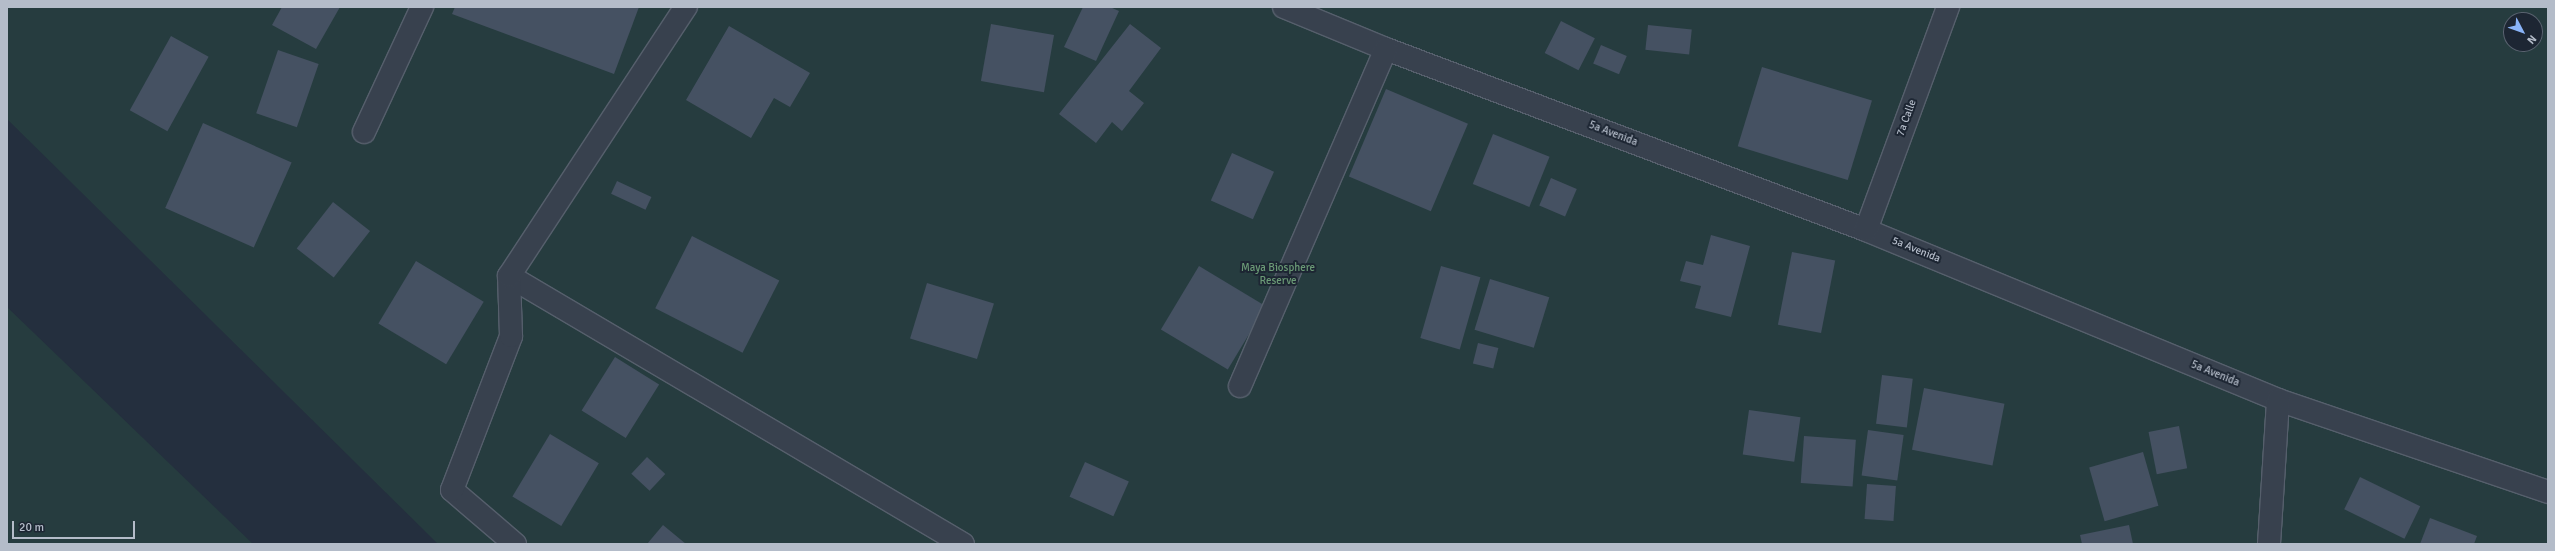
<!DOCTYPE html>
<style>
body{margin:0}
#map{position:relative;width:2555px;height:551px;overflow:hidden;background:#242f3e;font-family:Signika,sans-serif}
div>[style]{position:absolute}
.green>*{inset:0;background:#263c3f}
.building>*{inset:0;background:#455162;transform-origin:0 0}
.roads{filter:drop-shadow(1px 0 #565f6c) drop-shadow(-1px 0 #565f6c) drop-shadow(0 1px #565f6c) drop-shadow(0 -1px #565f6c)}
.minor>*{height:22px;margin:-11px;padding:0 11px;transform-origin:11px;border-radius:11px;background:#38414e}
span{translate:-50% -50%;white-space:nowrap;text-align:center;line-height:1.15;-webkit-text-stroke:4px #1d2633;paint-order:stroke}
.street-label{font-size:11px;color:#b4bcc9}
.park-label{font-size:11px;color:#6b9a76}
.frame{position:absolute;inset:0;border:8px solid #b4bcc9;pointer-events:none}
.north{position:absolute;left:2503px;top:12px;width:40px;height:40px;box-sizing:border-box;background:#1d2633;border:1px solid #59626f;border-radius:50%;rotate:131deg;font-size:11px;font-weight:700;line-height:16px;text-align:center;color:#b4bcc9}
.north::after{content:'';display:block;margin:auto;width:14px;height:18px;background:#8ab4f8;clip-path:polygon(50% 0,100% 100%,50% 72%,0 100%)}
.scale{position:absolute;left:12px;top:521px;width:123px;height:18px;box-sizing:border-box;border:2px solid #b4bcc9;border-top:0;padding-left:5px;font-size:12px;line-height:14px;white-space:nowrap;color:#b4bcc9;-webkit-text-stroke:3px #1d2633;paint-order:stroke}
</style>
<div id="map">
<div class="green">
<div style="clip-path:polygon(evenodd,7px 7px,2548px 7px,2548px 544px,438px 544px,7px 119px,7px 7px,2511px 20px,2535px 20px,2535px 44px,2511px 44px,2511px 20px)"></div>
<div style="clip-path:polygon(7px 307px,253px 544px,7px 544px)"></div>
</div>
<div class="building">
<div style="clip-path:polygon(282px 7px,340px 7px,316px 49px,272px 25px)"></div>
<div style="clip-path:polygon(455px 7px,639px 7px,614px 74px,452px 14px)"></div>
<div style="clip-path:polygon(1083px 7px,1110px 7px,1119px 11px,1096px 61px,1064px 47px)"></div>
<div style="left:1561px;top:21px;width:38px;height:36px;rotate:27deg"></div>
<div style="left:991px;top:24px;width:64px;height:58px;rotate:10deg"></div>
<div style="clip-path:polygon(1130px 24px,1161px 48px,1129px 91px,1144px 103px,1122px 131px,1112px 122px,1096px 143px,1059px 114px)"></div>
<div style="left:1648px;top:25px;width:44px;height:25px;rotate:6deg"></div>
<div style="clip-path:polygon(729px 26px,810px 73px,790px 107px,774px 98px,751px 138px,686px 100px)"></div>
<div style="left:171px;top:36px;width:43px;height:85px;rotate:29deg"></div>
<div style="left:1601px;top:45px;width:28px;height:20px;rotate:23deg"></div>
<div style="left:278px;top:50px;width:43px;height:67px;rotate:19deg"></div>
<div style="left:1762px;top:67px;width:115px;height:83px;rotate:17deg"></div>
<div style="left:1386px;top:89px;width:89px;height:95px;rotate:23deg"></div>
<div style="left:203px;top:123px;width:97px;height:93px;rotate:24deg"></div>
<div style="left:1493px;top:134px;width:61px;height:54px;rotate:22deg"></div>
<div style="left:1232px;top:153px;width:46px;height:52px;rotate:24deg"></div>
<div style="left:1551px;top:178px;width:28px;height:30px;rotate:23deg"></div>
<div style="left:617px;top:181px;width:38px;height:14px;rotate:25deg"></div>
<div style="left:333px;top:202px;width:47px;height:59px;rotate:38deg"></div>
<div style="clip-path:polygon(1711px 235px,1750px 246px,1731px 317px,1695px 308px,1701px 286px,1680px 281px,1686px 261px,1703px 265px)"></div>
<div style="left:692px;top:236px;width:98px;height:81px;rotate:27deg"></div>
<div style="left:1792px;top:252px;width:44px;height:74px;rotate:11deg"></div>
<div style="left:416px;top:261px;width:79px;height:73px;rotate:31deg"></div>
<div style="left:1199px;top:266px;width:78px;height:74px;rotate:31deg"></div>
<div style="left:1441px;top:266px;width:41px;height:75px;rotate:16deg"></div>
<div style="left:1490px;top:279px;width:62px;height:53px;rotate:17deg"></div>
<div style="left:927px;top:283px;width:70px;height:58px;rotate:17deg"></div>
<div style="left:1478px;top:343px;width:21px;height:21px;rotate:14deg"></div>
<div style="left:615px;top:357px;width:52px;height:63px;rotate:32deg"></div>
<div style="left:1882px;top:375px;width:31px;height:49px;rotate:7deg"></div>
<div style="left:1924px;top:388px;width:82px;height:63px;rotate:11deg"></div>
<div style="left:1749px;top:410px;width:52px;height:45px;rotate:8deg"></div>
<div style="left:2179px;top:426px;width:43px;height:31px;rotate:79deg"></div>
<div style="left:1868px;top:430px;width:36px;height:46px;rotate:8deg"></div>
<div style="left:550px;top:434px;width:57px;height:73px;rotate:31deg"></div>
<div style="left:1804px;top:436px;width:52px;height:47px;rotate:4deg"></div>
<div style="left:2143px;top:452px;width:56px;height:56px;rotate:74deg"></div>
<div style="left:647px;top:457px;width:25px;height:23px;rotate:43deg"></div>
<div style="left:1085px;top:462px;width:48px;height:38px;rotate:24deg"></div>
<div style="left:2360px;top:477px;width:67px;height:36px;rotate:26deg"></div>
<div style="left:1867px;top:484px;width:29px;height:35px;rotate:4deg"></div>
<div style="clip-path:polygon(2430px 518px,2477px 536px,2474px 544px,2420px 544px)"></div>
<div style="clip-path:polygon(663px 525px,686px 544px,647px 544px)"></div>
<div style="clip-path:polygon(2129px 525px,2133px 544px,2082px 544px,2080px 535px)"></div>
</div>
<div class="roads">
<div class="minor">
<div style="left:1284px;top:7px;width:110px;rotate:22.4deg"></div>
<div style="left:1386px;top:49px;width:513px;rotate:20.66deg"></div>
<div style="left:1866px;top:230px;width:446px;rotate:22.4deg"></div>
<div style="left:2278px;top:400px;width:285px;rotate:18.8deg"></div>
<div style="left:364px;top:132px;width:138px;rotate:-65.1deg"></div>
<div style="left:1866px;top:230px;width:238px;rotate:-69.8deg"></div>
<div style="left:509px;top:276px;width:527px;rotate:30.55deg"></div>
<div style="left:1240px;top:386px;width:367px;rotate:-66.6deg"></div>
<div style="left:515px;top:544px;width:83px;rotate:-139.4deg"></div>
<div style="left:452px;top:490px;width:165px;rotate:-69deg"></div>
<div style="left:511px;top:336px;width:60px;rotate:-91.9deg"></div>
<div style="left:509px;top:276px;width:322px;rotate:-56.7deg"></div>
<div style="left:2269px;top:544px;width:144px;rotate:-86.4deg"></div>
</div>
</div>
<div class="street-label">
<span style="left:1907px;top:118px;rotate:-70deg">7a Calle</span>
<span style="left:1613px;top:134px;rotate:21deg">5a Avenida</span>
<span style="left:1916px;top:250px;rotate:22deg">5a Avenida</span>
<span style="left:2215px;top:374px;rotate:22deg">5a Avenida</span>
</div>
<div class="park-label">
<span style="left:1278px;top:275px">Maya Biosphere<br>Reserve</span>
</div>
<div class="frame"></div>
<div class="north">N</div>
<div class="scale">20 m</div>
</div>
